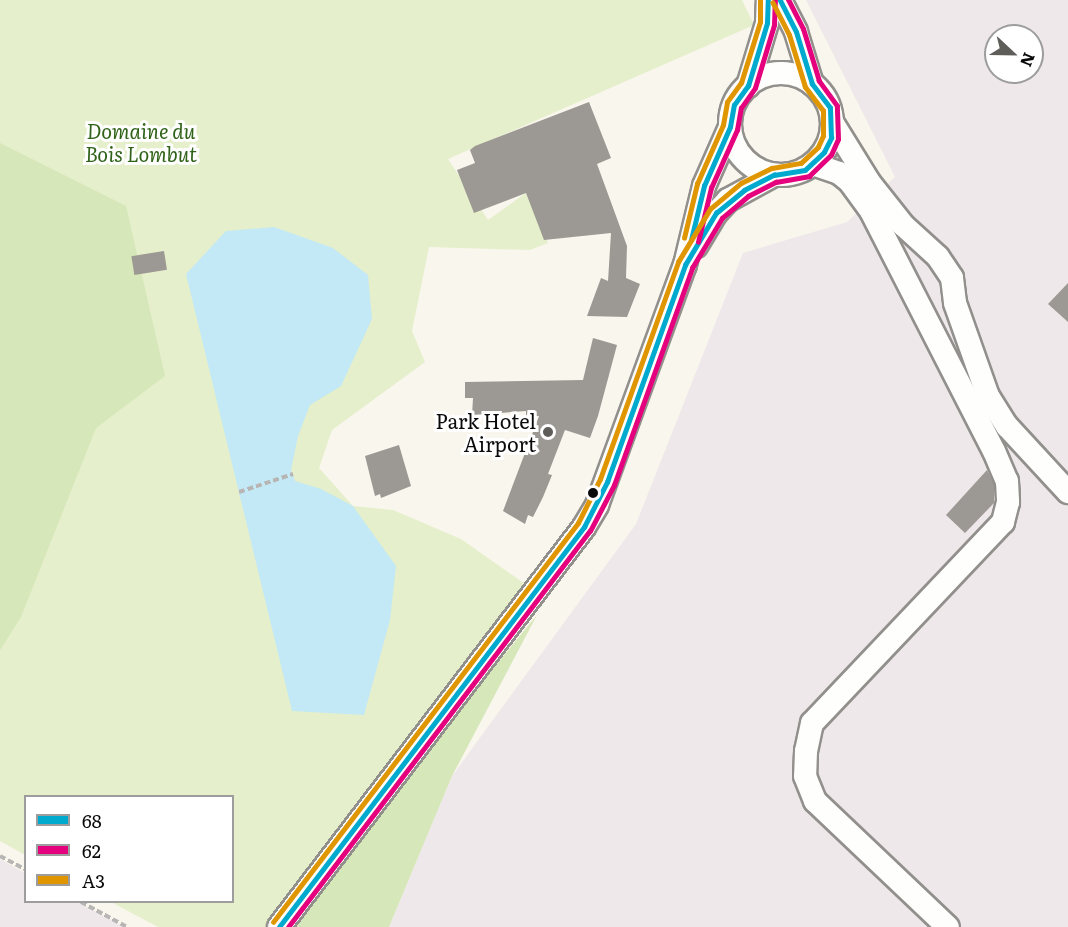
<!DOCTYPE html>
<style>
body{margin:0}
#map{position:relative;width:1068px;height:927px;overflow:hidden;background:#f9f6ed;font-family:Literata,serif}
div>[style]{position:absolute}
.industrial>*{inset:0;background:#efe8eb}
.green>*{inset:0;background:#e5efcb}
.forest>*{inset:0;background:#d6e7b9}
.water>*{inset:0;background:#c2e9f5}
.building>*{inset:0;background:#9c9893;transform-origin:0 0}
.path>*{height:4px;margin-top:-2px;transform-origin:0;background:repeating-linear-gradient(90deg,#b7b6b5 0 6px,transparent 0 9px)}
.roads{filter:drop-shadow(2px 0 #92908c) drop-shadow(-2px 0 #92908c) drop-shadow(0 2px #92908c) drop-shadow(0 -2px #92908c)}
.minor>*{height:22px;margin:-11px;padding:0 11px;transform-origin:11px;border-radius:11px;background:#fefefc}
.minor>.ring{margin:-11px;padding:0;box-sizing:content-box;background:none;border:22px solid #fefefc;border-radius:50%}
.bus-1>*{height:4.5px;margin:-2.25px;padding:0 2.25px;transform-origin:2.25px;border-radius:2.25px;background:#00a9ce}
.bus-2>*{height:4.5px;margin:-2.25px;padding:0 2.25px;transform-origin:2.25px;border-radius:2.25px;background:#e5007d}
.bus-3>*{height:4.5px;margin:-2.25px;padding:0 2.25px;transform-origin:2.25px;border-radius:2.25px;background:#df9601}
.dots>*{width:16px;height:16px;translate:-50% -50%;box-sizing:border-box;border:3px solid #fff;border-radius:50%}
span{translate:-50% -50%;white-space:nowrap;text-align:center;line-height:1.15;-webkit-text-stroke:6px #fff;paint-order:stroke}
.park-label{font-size:20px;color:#306319;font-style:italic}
.poi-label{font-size:20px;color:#0a0a0a}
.right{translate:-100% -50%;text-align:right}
.legend{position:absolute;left:24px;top:795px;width:210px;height:108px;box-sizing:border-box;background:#fff;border:2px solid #9d9d9d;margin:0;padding:8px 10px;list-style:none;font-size:18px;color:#0a0a0a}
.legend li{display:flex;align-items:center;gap:12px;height:30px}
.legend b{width:30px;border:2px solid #9d9d9d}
.north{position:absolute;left:984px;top:24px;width:60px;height:60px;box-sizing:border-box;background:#fff;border:2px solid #9d9d9d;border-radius:50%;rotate:112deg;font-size:16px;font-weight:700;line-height:24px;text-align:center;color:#0a0a0a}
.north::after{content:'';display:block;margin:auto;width:21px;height:27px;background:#5e5d59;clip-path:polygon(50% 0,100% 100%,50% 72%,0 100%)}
</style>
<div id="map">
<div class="industrial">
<div style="clip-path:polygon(evenodd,806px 0,1068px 0,1068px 927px,389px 927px,452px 776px,636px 524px,743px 253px,847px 222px,895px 177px,806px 0,996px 36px,1032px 36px,1032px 72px,996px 72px,996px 36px)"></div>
<div style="clip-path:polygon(0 859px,25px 873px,26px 902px,78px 902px,124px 927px,0 927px)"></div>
</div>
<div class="green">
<div style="clip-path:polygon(0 0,742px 0,754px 25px,448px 159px,488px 220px,526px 193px,548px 243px,530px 250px,429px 247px,412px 331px,425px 362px,332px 430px,319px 468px,353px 506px,393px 510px,461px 539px,535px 591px,279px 927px,158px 927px,111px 902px,232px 902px,232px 796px,26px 796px,25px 855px,0 841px)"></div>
</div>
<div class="forest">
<div style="clip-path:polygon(0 143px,126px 206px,165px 376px,96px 428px,21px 617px,0 650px)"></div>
<div style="clip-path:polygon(537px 615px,452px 776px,389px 927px,281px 927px)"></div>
</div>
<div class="water">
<div style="clip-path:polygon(274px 227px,333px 248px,368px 275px,372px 319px,341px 386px,310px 405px,298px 436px,291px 470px,295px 481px,321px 489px,353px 506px,396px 566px,390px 620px,364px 715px,292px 711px,186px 274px,226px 231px)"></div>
</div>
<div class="building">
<div style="clip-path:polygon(589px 102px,611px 158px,597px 164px,627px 246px,626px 278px,640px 284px,627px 317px,587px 316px,601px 278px,608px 281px,611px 233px,544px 240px,526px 193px,474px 213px,457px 170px,475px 163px,470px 150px,475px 146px)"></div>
<div style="left:164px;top:251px;width:19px;height:33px;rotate:81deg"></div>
<div style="clip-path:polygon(1068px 283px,1068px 322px,1048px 304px)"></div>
<div style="clip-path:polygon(593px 338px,617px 345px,598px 416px,590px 438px,565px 430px,548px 474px,552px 475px,543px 497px,533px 517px,528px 515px,525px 524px,503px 511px,539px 416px,526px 416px,526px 411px,472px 415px,473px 398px,465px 398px,465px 382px,583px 380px)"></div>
<div style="clip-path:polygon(399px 445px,411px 486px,381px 498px,380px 494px,375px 496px,365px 456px)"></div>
<div style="clip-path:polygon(987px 470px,994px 484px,994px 503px,965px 533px,946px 515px)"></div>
</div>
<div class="path">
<div style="left:239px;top:492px;width:57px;rotate:-18.4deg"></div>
<div style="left:0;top:856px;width:30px;rotate:28deg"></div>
<div style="left:81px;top:902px;width:52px;rotate:28.5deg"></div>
</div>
<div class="roads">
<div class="minor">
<div style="left:780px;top:0;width:36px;rotate:63deg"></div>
<div style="left:796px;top:32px;width:54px;rotate:72.9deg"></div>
<div class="ring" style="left:730px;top:73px;width:80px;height:80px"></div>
<div style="left:748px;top:86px;width:66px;rotate:-73.2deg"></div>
<div style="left:767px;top:23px;width:23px;rotate:-88deg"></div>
<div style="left:832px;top:122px;width:70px;rotate:58.3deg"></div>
<div style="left:869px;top:182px;width:55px;rotate:51.7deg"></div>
<div style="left:903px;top:225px;width:47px;rotate:42.4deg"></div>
<div style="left:938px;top:257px;width:25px;rotate:56deg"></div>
<div style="left:952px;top:278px;width:25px;rotate:83deg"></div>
<div style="left:955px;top:303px;width:99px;rotate:70.5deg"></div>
<div style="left:988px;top:396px;width:36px;rotate:58deg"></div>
<div style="left:1007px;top:426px;width:90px;rotate:47.3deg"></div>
<div style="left:813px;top:164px;width:28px;rotate:19deg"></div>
<div style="left:839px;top:173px;width:14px;rotate:39deg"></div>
<div style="left:850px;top:182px;width:36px;rotate:54deg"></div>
<div style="left:871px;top:211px;width:270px;rotate:62.9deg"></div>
<div style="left:994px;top:451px;width:33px;rotate:67deg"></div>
<div style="left:1007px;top:481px;width:21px;rotate:87deg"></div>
<div style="left:1008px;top:502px;width:21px;rotate:104deg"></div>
<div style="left:1003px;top:522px;width:277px;rotate:133.5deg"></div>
<div style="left:812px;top:723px;width:29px;rotate:102deg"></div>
<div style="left:806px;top:751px;width:25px;rotate:92deg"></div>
<div style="left:805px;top:776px;width:27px;rotate:68deg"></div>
<div style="left:815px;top:801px;width:183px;rotate:43.5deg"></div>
<div style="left:696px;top:246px;width:39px;rotate:-59deg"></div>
<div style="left:716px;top:213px;width:18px;rotate:-47deg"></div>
<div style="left:728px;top:200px;width:52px;rotate:-28.5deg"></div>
<div style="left:279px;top:927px;width:503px;rotate:-52.67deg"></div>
<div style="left:584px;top:527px;width:26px;rotate:-59deg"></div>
<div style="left:597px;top:505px;width:256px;rotate:-69.9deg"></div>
<div style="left:685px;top:265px;width:81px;rotate:-76.5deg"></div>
<div style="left:704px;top:186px;width:64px;rotate:-66.2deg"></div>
</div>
</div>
<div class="bus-1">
<div style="left:691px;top:240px;width:56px;rotate:-76.5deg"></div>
<div style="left:704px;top:186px;width:64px;rotate:-66.2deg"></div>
<div style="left:730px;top:127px;width:22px;rotate:-80deg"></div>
<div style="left:734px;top:105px;width:24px;rotate:-54deg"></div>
<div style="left:748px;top:86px;width:66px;rotate:-73.2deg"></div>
<div style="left:767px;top:23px;width:23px;rotate:-88deg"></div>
<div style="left:279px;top:927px;width:503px;rotate:-52.67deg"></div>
<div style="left:584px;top:527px;width:51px;rotate:-62.9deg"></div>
<div style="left:607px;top:482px;width:231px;rotate:-70.2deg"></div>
<div style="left:685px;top:265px;width:61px;rotate:-59.2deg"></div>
<div style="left:716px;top:213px;width:36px;rotate:-39deg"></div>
<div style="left:744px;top:190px;width:34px;rotate:-27deg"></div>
<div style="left:774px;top:175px;width:31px;rotate:-9deg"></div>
<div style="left:805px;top:170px;width:26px;rotate:-43deg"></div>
<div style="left:824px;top:152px;width:16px;rotate:-63deg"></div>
<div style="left:831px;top:138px;width:30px;rotate:-92deg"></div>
<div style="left:830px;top:108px;width:30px;rotate:-127deg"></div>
<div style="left:812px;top:84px;width:54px;rotate:-107.1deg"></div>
<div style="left:796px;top:32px;width:36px;rotate:-117deg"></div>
</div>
<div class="bus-2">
<div style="left:698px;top:242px;width:56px;rotate:-76.5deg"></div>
<div style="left:711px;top:188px;width:64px;rotate:-65.9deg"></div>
<div style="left:737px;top:130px;width:22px;rotate:-80deg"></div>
<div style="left:741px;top:108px;width:24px;rotate:-55deg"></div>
<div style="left:755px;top:88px;width:66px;rotate:-73.2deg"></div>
<div style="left:774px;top:25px;width:25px;rotate:-88deg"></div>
<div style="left:288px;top:927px;width:498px;rotate:-52.7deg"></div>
<div style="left:590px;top:531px;width:52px;rotate:-62.4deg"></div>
<div style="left:614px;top:485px;width:231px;rotate:-70.2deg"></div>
<div style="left:692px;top:268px;width:58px;rotate:-59deg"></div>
<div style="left:722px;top:218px;width:34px;rotate:-40deg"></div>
<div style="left:748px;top:196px;width:31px;rotate:-27deg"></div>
<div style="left:776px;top:182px;width:34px;rotate:-10deg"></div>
<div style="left:809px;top:176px;width:30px;rotate:-44deg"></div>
<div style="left:831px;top:155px;width:17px;rotate:-66deg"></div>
<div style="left:838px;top:139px;width:33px;rotate:-92deg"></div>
<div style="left:837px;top:106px;width:31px;rotate:-126deg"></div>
<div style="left:819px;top:81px;width:54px;rotate:-107.1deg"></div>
<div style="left:803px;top:29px;width:33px;rotate:-117deg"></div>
</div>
<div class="bus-3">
<div style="left:684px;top:238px;width:56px;rotate:-76.5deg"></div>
<div style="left:697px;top:184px;width:64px;rotate:-66.2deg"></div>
<div style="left:723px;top:125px;width:23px;rotate:-80deg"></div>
<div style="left:727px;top:102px;width:24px;rotate:-54deg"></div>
<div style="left:741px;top:83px;width:64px;rotate:-72.7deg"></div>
<div style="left:760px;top:22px;width:22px;rotate:-90deg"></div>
<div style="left:273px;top:922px;width:502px;rotate:-52.61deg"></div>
<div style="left:578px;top:523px;width:49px;rotate:-63.4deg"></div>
<div style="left:600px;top:479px;width:231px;rotate:-70.2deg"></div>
<div style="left:678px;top:262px;width:62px;rotate:-58.9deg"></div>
<div style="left:710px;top:209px;width:40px;rotate:-40deg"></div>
<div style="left:741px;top:183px;width:34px;rotate:-26deg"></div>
<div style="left:772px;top:168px;width:29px;rotate:-10deg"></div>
<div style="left:801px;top:163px;width:23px;rotate:-43deg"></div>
<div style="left:818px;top:147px;width:12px;rotate:-66deg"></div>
<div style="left:823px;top:136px;width:25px;rotate:-90deg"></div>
<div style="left:823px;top:111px;width:30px;rotate:-127deg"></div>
<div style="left:805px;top:87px;width:54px;rotate:-107.1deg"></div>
<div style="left:789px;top:35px;width:36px;rotate:-117deg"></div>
</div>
<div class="dots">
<div style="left:548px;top:432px;background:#5e5d59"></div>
<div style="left:593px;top:493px;background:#0a0a0a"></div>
</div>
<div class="park-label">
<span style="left:141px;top:142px">Domaine du<br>Bois Lombut</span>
</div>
<div class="poi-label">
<span class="right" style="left:536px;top:432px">Park Hotel<br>Airport</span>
</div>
<ul class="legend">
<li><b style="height:8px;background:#00a9ce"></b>68</li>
<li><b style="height:8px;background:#e5007d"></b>62</li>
<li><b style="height:8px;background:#df9601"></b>A3</li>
</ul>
<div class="north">N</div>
</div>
